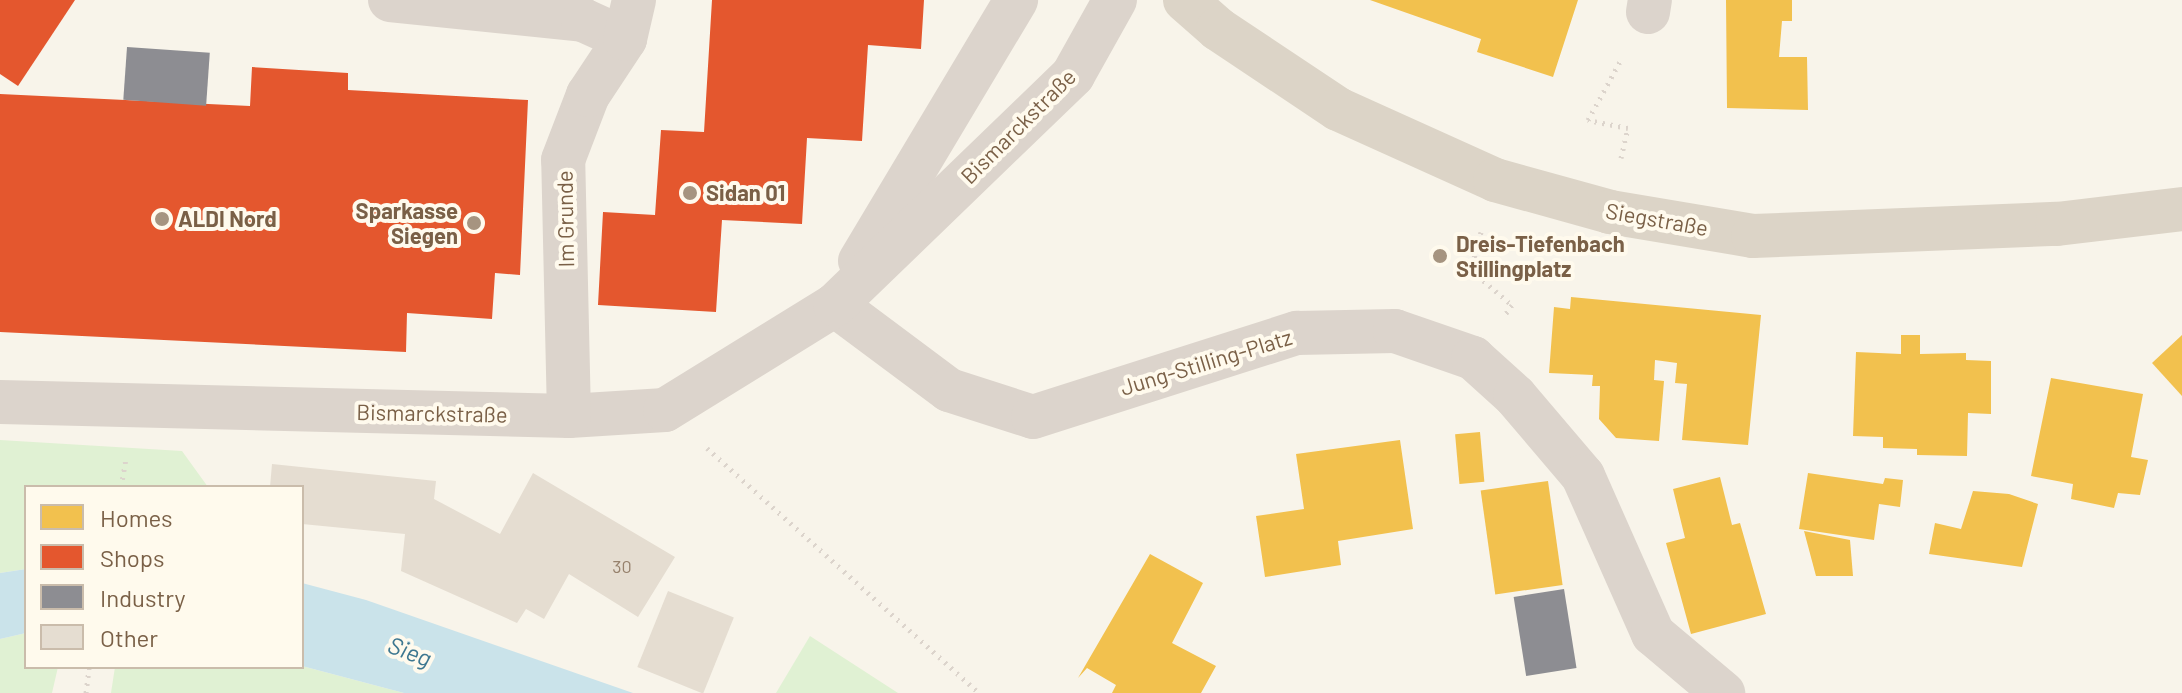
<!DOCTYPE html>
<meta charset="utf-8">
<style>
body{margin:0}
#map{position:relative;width:2182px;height:693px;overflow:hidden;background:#f8f4ea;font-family:Barlow,sans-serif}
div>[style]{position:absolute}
.green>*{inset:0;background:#e0f1d3}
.water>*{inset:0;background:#cae3ea}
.homes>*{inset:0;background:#f2c14e;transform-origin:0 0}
.shops>*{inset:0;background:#e4572e}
.industry>*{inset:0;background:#8d8d92;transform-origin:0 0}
.building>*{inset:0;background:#e5ddd1;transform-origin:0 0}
.path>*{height:5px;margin-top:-2.5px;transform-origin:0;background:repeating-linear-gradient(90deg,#dcd4cc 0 2px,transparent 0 8px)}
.street>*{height:44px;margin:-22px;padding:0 22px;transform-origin:22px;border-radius:22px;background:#dcd4cc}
.primary>*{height:44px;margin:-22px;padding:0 22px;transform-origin:22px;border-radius:22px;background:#dcd4c7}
.dots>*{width:22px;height:22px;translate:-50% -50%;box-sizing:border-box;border:4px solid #fffaed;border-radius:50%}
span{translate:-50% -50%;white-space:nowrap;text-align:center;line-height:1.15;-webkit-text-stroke:8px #fffaed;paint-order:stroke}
.number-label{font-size:18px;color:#96816c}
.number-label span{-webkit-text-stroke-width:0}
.street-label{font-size:22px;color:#7a6047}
.poi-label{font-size:22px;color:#7a6047;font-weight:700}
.left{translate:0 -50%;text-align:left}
.right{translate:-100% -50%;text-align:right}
.water-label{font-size:24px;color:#3d7790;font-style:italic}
.legend{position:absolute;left:24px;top:485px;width:280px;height:184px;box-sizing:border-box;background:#fffaed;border:2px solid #cabcab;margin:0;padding:10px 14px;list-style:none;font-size:24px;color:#7a6047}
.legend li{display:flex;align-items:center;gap:16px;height:40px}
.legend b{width:40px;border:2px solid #cabcab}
</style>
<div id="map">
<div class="green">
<div style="clip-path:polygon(0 440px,182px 451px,208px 487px,26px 487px,26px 569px,0 573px)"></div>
<div style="clip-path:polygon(26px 633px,26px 667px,58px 667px,52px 693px,0 693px,0 639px)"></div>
<div style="clip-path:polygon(810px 636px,898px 693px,776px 693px)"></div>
<div style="clip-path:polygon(302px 666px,404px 693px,111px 693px,115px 667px)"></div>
</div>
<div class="water">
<div style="clip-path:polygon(26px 569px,26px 633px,0 639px,0 573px)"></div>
<div style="clip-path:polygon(302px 583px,366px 600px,633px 693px,404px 693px,302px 666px)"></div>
</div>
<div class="homes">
<div style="clip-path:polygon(1370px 0,1578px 0,1553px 77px,1477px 52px,1481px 39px)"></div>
<div style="clip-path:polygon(1726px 0,1792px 0,1792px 21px,1782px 21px,1779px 57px,1807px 57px,1808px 110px,1727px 108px)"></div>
<div style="clip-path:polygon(1571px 297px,1761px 315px,1748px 445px,1682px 440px,1687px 384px,1675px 383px,1677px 363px,1655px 360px,1654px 380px,1664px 381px,1659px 441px,1616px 438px,1599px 419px,1600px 386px,1592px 386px,1593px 375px,1549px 373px,1554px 307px,1570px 309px)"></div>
<div style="clip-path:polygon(1901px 335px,1920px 335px,1920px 354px,1966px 353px,1966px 360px,1991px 361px,1991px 414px,1968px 413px,1967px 456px,1917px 455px,1917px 449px,1883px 448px,1883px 437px,1853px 436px,1856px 352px,1901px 354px)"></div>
<div style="clip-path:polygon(2182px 335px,2182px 396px,2152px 363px)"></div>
<div style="clip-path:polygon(2051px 378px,2143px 394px,2131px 457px,2148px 460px,2140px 495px,2118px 493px,2114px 508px,2071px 499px,2073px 484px,2031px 476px)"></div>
<div style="left:1480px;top:432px;width:50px;height:25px;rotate:85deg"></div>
<div style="clip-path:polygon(1400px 440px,1413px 529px,1338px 541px,1341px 565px,1265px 577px,1256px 516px,1304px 509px,1296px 454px)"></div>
<div style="clip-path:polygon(1808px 473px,1883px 484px,1885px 478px,1903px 480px,1900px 507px,1879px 504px,1874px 540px,1799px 529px)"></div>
<div style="clip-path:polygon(1720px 477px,1732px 525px,1740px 523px,1766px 614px,1691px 634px,1666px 543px,1685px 538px,1673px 489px)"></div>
<div style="left:1548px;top:481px;width:105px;height:68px;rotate:82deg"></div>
<div style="clip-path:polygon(1973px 491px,2009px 494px,2038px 504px,2022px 567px,1929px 554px,1935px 523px,1961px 529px)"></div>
<div style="clip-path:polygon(1804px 531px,1850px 540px,1853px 576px,1816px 576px)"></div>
<div style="clip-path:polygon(1150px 554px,1203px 583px,1172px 643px,1216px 666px,1201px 693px,1112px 693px,1116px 685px,1087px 668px,1078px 678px)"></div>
</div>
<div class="shops">
<div style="clip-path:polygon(0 0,75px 0,18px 86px,0 74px)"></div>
<div style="clip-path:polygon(712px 0,924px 0,921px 49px,868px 45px,862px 141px,807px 138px,802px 224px,722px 220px,716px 312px,598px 305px,603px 212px,655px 215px,661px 130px,704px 132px)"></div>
<div style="clip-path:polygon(252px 67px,348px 73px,348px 90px,528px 100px,520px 275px,495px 273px,492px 319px,407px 313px,406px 352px,0 332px,0 94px,250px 106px)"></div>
</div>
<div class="industry">
<div style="left:127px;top:47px;width:83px;height:53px;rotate:4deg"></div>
<div style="left:1564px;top:589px;width:80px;height:51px;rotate:81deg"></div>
</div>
<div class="building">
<div style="clip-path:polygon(272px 464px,436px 481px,434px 499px,500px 534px,533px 473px,675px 557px,638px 617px,569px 574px,544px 619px,526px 609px,517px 623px,401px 571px,405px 534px,302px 524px,302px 487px,270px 487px)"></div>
<div style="left:668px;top:591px;width:71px;height:82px;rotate:22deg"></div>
</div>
<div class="path">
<div style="left:1621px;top:158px;width:31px;rotate:-77deg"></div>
<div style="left:1628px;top:128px;width:41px;rotate:-168.7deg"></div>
<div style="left:1588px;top:120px;width:71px;rotate:-61.3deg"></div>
<div style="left:1481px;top:232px;width:39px;rotate:105deg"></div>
<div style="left:1471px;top:270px;width:54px;rotate:40.5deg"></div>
<div style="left:1512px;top:305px;width:14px;rotate:126deg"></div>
<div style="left:707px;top:448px;width:366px;rotate:42deg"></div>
<div style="left:121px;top:487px;width:27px;rotate:-80deg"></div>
<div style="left:86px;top:693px;width:26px;rotate:-83deg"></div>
</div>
<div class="street">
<div style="left:390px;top:0;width:194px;rotate:5.9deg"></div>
<div style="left:583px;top:20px;width:46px;rotate:24.3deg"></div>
<div style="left:1648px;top:12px;width:12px;rotate:-81deg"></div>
<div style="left:860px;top:261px;width:304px;rotate:-59.1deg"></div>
<div style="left:835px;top:305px;width:142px;rotate:36.7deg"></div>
<div style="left:949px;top:390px;width:88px;rotate:17.8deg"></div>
<div style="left:1033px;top:417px;width:277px;rotate:-17.7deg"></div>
<div style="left:1297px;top:333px;width:98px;rotate:-1.2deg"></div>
<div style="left:1395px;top:331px;width:83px;rotate:19.1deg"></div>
<div style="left:1473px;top:358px;width:57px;rotate:42.1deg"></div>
<div style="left:1515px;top:396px;width:105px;rotate:49.6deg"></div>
<div style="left:1583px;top:476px;width:173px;rotate:66.1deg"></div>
<div style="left:1653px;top:634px;width:92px;rotate:40.1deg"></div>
<div style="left:0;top:402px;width:569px;rotate:1.41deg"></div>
<div style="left:569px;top:416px;width:96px;rotate:-3.6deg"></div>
<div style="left:665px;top:410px;width:200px;rotate:-31.7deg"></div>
<div style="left:835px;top:305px;width:331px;rotate:-44deg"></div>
<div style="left:1073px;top:75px;width:86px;rotate:-60.8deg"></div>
<div style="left:569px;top:416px;width:256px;rotate:-91.3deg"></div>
<div style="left:563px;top:160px;width:70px;rotate:-69deg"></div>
<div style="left:588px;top:95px;width:67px;rotate:-56.5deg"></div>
<div style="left:625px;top:39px;width:40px;rotate:-77deg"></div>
</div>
<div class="primary">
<div style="left:1185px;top:0;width:44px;rotate:41.3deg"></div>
<div style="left:1218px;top:29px;width:144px;rotate:33.7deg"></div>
<div style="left:1338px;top:109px;width:172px;rotate:24.3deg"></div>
<div style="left:1495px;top:180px;width:119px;rotate:15.5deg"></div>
<div style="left:1610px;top:212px;width:145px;rotate:9.5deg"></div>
<div style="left:1753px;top:236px;width:304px;rotate:-2.3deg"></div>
<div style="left:2057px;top:224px;width:126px;rotate:-6.8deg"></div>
</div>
<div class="dots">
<div style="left:690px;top:193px;background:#a69480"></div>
<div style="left:162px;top:219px;background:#a69480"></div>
<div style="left:474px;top:223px;background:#a69480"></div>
<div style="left:1440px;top:256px;background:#a69480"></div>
</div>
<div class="number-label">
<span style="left:622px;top:566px">30</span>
</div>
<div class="street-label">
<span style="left:1018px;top:126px;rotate:-45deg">Bismarckstraße</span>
<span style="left:565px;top:219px;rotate:-91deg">Im Grunde</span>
<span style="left:1657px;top:219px;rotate:10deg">Siegstraße</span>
<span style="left:1206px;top:362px;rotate:-17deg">Jung-Stilling-Platz</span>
<span style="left:432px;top:413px;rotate:1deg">Bismarckstraße</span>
</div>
<div class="poi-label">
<span class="left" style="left:706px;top:193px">Sidan 01</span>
<span class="right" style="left:458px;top:223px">Sparkasse<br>Siegen</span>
<span class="left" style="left:178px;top:219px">ALDI Nord</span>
<span class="left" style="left:1456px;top:256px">Dreis-Tiefenbach<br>Stillingplatz</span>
</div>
<div class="water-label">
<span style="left:410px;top:651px;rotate:21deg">Sieg</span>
</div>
<ul class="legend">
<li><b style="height:22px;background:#f2c14e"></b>Homes</li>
<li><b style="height:22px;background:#e4572e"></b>Shops</li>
<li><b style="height:22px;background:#8d8d92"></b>Industry</li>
<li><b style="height:22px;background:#e5ddd1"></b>Other</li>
</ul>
</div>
